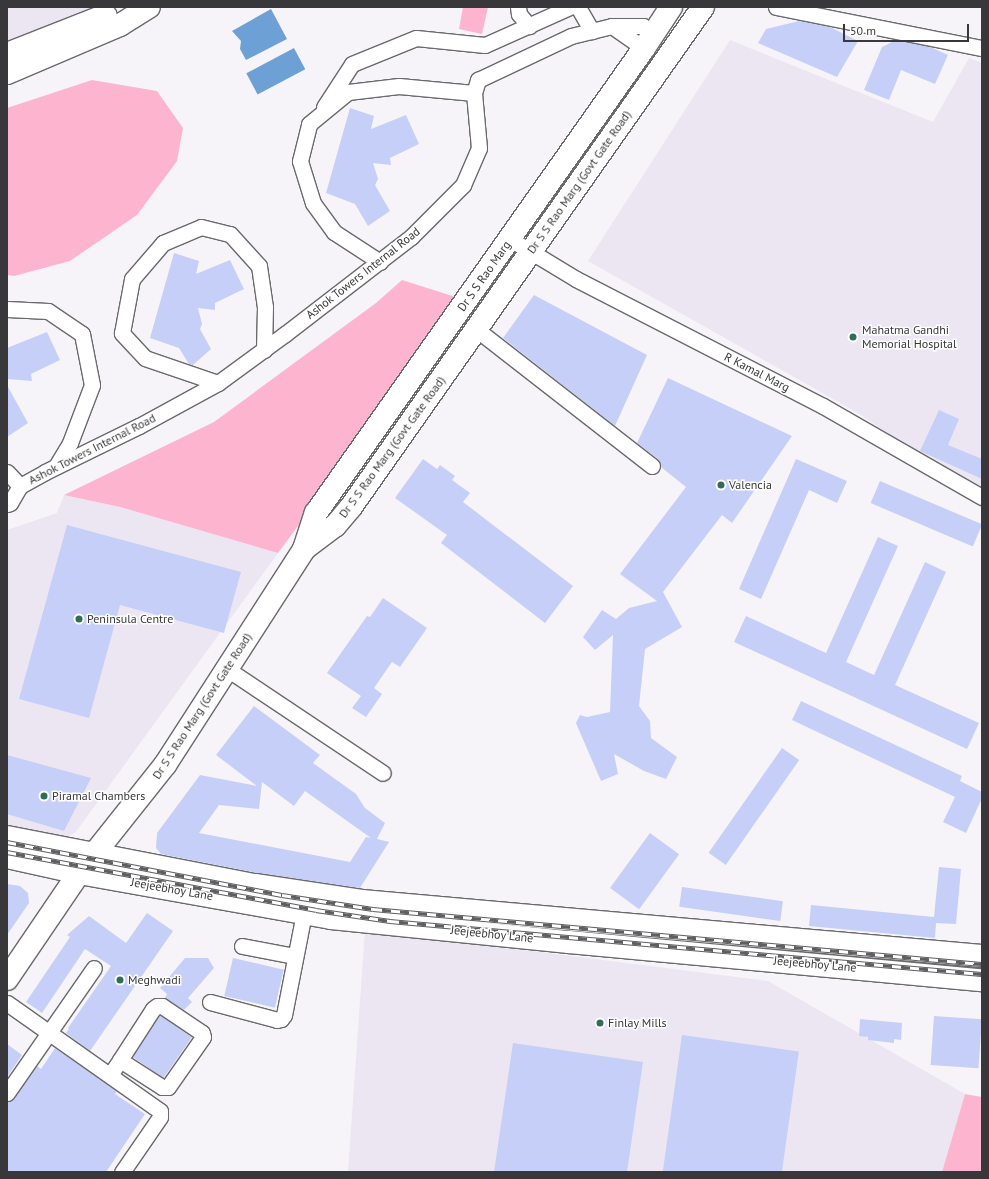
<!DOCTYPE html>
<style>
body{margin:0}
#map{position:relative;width:989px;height:1179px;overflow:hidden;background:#f6f4f8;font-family:"PT Sans",sans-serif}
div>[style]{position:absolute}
.built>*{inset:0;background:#ebe6f2}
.green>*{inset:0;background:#fdb5cf}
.water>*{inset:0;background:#6da1d5;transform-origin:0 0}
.building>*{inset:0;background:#c6cff7;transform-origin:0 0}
.roads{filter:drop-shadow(1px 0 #6a696c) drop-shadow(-1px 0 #6a696c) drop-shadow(0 1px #6a696c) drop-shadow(0 -1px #6a696c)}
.street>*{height:15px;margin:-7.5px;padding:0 7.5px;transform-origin:7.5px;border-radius:7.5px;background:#fff}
.secondary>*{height:22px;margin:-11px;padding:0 11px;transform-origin:11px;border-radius:11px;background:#fff}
.rail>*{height:4.5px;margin-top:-2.25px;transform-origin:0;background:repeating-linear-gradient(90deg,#fff 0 9px,#5e5d60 0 18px);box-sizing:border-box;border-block:1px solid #5e5d60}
.dots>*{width:11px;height:11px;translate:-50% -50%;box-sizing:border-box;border:2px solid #fff;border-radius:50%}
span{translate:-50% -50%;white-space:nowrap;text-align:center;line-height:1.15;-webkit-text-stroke:3px #fff;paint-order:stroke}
.street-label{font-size:12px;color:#383739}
.poi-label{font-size:12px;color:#383739}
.left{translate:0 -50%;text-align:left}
.frame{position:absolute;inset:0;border:8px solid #383739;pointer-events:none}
.scale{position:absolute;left:843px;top:24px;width:126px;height:18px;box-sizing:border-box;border:2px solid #383739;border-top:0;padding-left:5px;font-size:12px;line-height:14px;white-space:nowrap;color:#383739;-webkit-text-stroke:3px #fff;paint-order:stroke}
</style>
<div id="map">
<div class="built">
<div style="clip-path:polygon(7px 7px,101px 7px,7px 41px)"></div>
<div style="clip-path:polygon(730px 40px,933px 122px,969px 58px,982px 63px,982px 487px,908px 447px,858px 413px,588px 261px)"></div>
<div style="clip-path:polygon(64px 495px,120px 507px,278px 553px,75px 833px,56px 841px,7px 831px,7px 530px,57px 513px)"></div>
<div style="clip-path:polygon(365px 930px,768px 981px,965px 1094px,942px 1172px,348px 1172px)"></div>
</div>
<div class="green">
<div style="clip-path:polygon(463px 7px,488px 7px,482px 34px,459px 29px)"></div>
<div style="clip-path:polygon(92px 80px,157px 91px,183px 128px,177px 161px,137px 215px,70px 261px,14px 276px,7px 275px,7px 108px)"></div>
<div style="clip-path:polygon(402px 280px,465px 300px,278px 553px,120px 507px,64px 495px,214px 422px,376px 303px)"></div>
<div style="clip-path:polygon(965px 1094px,982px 1097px,982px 1172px,942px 1172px)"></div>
</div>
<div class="water">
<div style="clip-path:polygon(271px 9px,287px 39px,246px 60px,240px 49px,241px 41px,232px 31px)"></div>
<div style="left:294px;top:48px;width:24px;height:54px;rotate:62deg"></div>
</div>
<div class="building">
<div style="clip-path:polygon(799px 21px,830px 27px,858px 41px,837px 77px,758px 43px,766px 29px)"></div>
<div style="clip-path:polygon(896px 40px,928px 46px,948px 55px,935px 84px,901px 70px,889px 100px,864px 90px,882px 47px)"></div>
<div style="clip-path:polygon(350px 108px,374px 116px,371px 129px,406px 115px,419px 144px,390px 158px,391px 165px,373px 163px,378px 179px,375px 185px,390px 211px,368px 226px,355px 204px,326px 193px)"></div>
<div style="clip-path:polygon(174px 253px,199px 261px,196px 274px,230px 260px,244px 289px,215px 303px,215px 310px,198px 308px,202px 324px,200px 329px,211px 349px,193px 365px,189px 364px,179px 348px,150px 338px)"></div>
<div style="clip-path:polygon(534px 295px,647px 355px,615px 426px,503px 338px)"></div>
<div style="clip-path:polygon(47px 332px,60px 360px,31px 374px,32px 381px,7px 379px,7px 348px)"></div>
<div style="clip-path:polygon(668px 378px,792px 436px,732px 523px,722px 515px,663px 592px,682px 627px,645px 649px,639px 706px,650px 721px,651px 738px,677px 757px,666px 779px,644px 771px,614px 754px,618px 774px,601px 781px,576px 723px,580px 715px,587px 717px,610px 712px,613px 635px,595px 650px,583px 637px,602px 610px,616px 619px,629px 608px,657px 601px,620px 574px,686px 487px,661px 467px,658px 459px,637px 443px)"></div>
<div style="clip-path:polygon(7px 385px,28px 423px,7px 437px)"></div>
<div style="clip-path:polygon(939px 410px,959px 419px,948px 445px,982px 459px,982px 479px,920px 451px)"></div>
<div style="clip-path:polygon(423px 459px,437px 469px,440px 465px,455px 476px,452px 480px,470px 493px,463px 502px,573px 586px,545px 623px,441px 543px,447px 535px,395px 498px)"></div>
<div style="clip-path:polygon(796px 459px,847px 481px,837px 503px,809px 490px,761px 599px,739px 589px)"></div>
<div style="left:880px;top:481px;width:111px;height:24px;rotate:23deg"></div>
<div style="clip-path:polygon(67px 525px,241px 572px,224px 633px,120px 605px,89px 718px,19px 699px)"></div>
<div style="clip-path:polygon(878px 537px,898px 546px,846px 662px,874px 675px,925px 562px,946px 572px,895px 685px,979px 723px,967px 749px,734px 642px,746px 616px,826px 653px)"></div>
<div style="clip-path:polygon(383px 598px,427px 628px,400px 667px,392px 662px,374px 688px,382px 694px,366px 717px,352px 708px,361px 696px,327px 673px,367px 616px,370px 617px)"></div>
<div style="clip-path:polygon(801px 701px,962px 776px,960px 781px,982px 792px,982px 798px,966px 833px,943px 822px,955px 797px,792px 720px)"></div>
<div style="clip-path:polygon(evenodd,254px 706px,320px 755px,313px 763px,356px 794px,365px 808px,385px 823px,377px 839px,389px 842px,360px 888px,257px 873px,161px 854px,156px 848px,157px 833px,200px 775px,257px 786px,216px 755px,254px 706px,262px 782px,294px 806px,305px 791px,371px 838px,366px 837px,350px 862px,199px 833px,219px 805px,259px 809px,262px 782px)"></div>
<div style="left:782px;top:748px;width:21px;height:128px;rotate:35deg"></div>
<div style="clip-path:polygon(7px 755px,91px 778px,64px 831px,7px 814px)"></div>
<div style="left:650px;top:833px;width:36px;height:68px;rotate:36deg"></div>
<div style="clip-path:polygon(939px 867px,961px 869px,956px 924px,936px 923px,935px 938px,809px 926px,811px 905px,934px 917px)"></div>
<div style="clip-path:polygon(7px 884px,20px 886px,28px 893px,29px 903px,7px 935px)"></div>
<div style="left:682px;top:887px;width:102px;height:20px;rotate:8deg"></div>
<div style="clip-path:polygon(147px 913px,173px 931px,90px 1051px,66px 1033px,69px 1029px,68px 1028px,111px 966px,85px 949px,42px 1013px,26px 1002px,70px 937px,67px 935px,89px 916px,126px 943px)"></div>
<div style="clip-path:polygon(185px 958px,208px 958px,214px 968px,188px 998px,192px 1002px,184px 1010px,165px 998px,167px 994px,160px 988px)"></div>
<div style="left:233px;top:958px;width:52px;height:39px;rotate:13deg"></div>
<div style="left:160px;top:1015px;width:39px;height:50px;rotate:35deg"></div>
<div style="left:934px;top:1016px;width:48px;height:49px;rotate:4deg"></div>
<div style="clip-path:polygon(860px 1019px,902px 1023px,901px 1040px,894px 1039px,894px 1043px,868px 1040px,868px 1037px,859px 1036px)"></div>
<div style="left:682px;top:1035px;width:118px;height:138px;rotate:8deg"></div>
<div style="clip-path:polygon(513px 1043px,643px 1062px,627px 1172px,494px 1172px)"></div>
<div style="clip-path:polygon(7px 1044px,22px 1055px,7px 1077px)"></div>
<div style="clip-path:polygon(55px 1048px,117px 1091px,115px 1094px,145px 1114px,106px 1172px,7px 1172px,7px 1102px,14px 1098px,37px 1066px,41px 1069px)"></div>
</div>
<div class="roads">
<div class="street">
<div style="left:518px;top:7px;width:7px;rotate:82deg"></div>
<div style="left:519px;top:14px;width:16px;rotate:50deg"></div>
<div style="left:578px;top:7px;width:28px;rotate:60deg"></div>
<div style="left:776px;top:7px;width:210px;rotate:11.3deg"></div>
<div style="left:612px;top:26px;width:39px;rotate:35deg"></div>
<div style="left:324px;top:107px;width:51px;rotate:-56.9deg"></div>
<div style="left:352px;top:64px;width:69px;rotate:-22.1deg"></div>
<div style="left:416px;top:38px;width:69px;rotate:5.8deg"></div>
<div style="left:485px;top:45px;width:93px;rotate:-24.1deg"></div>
<div style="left:510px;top:239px;width:77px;rotate:31.2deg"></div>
<div style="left:576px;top:279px;width:278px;rotate:27.2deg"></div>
<div style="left:823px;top:406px;width:183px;rotate:29.8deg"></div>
<div style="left:380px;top:262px;width:55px;rotate:-146.9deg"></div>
<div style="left:334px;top:232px;width:36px;rotate:-126deg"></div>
<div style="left:313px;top:203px;width:44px;rotate:-107.2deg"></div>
<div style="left:300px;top:161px;width:38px;rotate:-76deg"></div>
<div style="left:309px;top:124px;width:50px;rotate:-39.4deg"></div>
<div style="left:348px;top:92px;width:51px;rotate:-6.7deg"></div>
<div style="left:399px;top:86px;width:75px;rotate:5.3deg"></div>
<div style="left:7px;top:309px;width:41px;rotate:2.8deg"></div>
<div style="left:48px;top:311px;width:41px;rotate:34.1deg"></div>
<div style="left:82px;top:334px;width:52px;rotate:78.9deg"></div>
<div style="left:92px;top:385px;width:62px;rotate:110.8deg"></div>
<div style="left:70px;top:443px;width:27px;rotate:121deg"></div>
<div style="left:476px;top:329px;width:223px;rotate:37.9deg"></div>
<div style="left:218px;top:383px;width:77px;rotate:-161.1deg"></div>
<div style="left:145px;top:358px;width:34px;rotate:-133deg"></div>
<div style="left:122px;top:333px;width:55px;rotate:-79.5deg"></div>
<div style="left:132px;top:279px;width:48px;rotate:-49.3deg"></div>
<div style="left:163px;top:243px;width:41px;rotate:-22.8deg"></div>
<div style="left:201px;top:227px;width:30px;rotate:14deg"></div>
<div style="left:230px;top:234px;width:43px;rotate:47.8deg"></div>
<div style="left:259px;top:266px;width:41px;rotate:81.7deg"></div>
<div style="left:265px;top:307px;width:43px;rotate:91.3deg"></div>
<div style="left:7px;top:472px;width:19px;rotate:47deg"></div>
<div style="left:7px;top:504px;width:3px;rotate:-18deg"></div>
<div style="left:10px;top:503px;width:20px;rotate:-60deg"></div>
<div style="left:20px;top:486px;width:29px;rotate:-29deg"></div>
<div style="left:45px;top:472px;width:105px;rotate:-26.1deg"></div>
<div style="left:139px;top:426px;width:90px;rotate:-28.6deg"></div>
<div style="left:218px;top:383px;width:83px;rotate:-36.2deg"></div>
<div style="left:285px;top:334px;width:159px;rotate:-37.6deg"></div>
<div style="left:411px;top:237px;width:74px;rotate:-45deg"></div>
<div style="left:463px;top:185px;width:40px;rotate:-66.6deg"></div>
<div style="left:479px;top:148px;width:55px;rotate:-95.2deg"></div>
<div style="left:474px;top:93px;width:14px;rotate:-73deg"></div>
<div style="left:478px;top:80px;width:103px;rotate:-25.3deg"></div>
<div style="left:571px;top:36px;width:42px;rotate:-13.7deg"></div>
<div style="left:612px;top:26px;width:31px"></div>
<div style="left:643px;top:26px;width:13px;rotate:32deg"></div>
<div style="left:227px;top:669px;width:187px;rotate:33.7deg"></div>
<div style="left:242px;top:946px;width:54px;rotate:10.7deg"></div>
<div style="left:210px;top:1002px;width:69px;rotate:15deg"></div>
<div style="left:277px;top:1020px;width:4px;rotate:-14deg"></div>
<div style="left:281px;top:1019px;width:5px;rotate:-53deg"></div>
<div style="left:284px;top:1015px;width:104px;rotate:-78.9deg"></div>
<div style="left:7px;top:1003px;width:187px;rotate:35.2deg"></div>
<div style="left:160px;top:1111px;width:6px;rotate:90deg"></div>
<div style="left:160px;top:1117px;width:67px;rotate:124.6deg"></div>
<div style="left:110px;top:1075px;width:18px;rotate:-56deg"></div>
<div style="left:120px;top:1060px;width:61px;rotate:-57.1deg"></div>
<div style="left:153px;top:1009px;width:5px;rotate:-37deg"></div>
<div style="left:157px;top:1006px;width:5px"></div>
<div style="left:162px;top:1006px;width:48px;rotate:34deg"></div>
<div style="left:202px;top:1033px;width:4px;rotate:76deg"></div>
<div style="left:203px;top:1037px;width:61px;rotate:125deg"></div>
<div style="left:168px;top:1087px;width:6px;rotate:180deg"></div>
<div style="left:162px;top:1087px;width:50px;rotate:-147.3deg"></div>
<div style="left:7px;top:1093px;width:152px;rotate:-55.2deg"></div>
</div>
<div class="secondary">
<div style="left:7px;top:54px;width:106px;rotate:-21.5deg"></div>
<div style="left:7px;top:73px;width:123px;rotate:-23deg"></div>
<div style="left:120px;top:25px;width:34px;rotate:-32deg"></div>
<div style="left:304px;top:549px;width:38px;rotate:-72deg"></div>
<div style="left:316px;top:513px;width:569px;rotate:-54.8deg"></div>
<div style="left:644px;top:48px;width:49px;rotate:-56.6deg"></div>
<div style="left:7px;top:837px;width:253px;rotate:11deg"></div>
<div style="left:255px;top:885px;width:108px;rotate:8.5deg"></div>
<div style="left:362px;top:901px;width:622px;rotate:5.07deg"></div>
<div style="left:7px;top:857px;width:74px;rotate:12.5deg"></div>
<div style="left:79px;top:873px;width:256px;rotate:10.1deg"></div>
<div style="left:331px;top:918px;width:239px;rotate:5.8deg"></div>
<div style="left:569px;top:942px;width:415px;rotate:5.3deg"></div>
<div style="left:7px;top:979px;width:128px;rotate:-55.8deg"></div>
<div style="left:79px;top:873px;width:138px;rotate:-51.5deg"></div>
<div style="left:165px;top:765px;width:257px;rotate:-57.2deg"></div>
<div style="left:304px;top:549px;width:39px;rotate:-37deg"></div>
<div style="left:335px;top:526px;width:25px;rotate:-50deg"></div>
<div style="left:351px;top:507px;width:611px;rotate:-54.85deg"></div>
</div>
</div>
<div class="rail">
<div style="left:7px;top:842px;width:280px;rotate:10.9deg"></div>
<div style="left:282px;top:895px;width:92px;rotate:8.7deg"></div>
<div style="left:373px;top:909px;width:611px;rotate:5.16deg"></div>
<div style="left:7px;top:852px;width:314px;rotate:10.6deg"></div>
<div style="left:316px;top:910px;width:75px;rotate:8.5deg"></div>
<div style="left:390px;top:921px;width:594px;rotate:5.12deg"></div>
</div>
<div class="dots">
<div style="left:853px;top:337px;background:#306d59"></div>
<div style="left:721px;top:485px;background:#306d59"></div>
<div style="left:79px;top:619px;background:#306d59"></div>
<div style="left:44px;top:796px;background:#306d59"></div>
<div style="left:120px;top:980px;background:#306d59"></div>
<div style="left:600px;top:1023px;background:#306d59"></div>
</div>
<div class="street-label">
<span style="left:579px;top:182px;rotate:-55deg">Dr S S Rao Marg (Govt Gate Road)</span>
<span style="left:363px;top:273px;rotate:-38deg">Ashok Towers Internal Road</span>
<span style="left:484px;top:276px;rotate:-55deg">Dr S S Rao Marg</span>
<span style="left:757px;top:372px;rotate:27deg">R Kamal Marg</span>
<span style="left:392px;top:447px;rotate:-54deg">Dr S S Rao Marg (Govt Gate Road)</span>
<span style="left:92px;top:449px;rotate:-27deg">Ashok Towers Internal Road</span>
<span style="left:202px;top:706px;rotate:-57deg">Dr S S Rao Marg (Govt Gate Road)</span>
<span style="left:172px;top:889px;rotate:10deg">Jeejeebhoy Lane</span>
<span style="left:492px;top:934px;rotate:6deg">Jeejeebhoy Lane</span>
<span style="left:815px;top:964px;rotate:5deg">Jeejeebhoy Lane</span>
</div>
<div class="poi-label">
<span class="left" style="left:862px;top:337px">Mahatma Gandhi<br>Memorial Hospital</span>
<span class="left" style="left:729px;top:485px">Valencia</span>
<span class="left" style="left:87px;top:619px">Peninsula Centre</span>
<span class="left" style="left:52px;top:796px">Piramal Chambers</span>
<span class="left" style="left:128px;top:980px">Meghwadi</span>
<span class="left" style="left:608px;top:1023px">Finlay Mills</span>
</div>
<div class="frame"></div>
<div class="scale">50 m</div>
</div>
